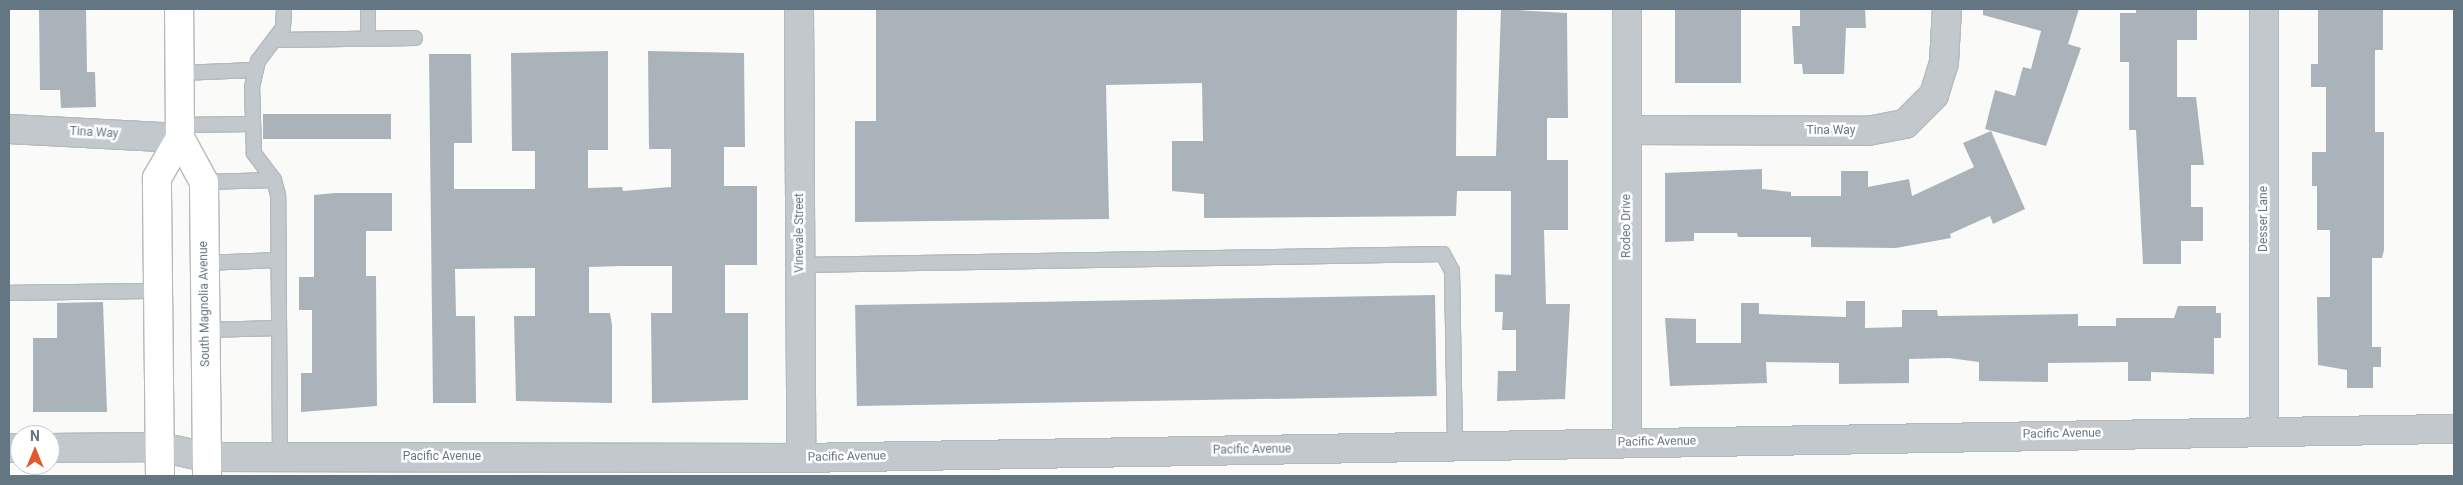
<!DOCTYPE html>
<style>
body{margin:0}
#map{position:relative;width:2463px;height:485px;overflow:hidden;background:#fafaf8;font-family:Roboto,sans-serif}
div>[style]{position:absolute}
.building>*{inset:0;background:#aab3b9;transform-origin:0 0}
.roads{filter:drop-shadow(1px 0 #b3babf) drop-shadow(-1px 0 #b3babf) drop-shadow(0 1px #b3babf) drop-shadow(0 -1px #b3babf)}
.lane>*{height:14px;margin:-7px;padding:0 7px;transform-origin:7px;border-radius:7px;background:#c3c8cc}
.street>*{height:28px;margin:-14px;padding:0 14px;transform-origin:14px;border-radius:14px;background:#c3c8cc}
.secondary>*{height:28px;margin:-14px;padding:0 14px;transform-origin:14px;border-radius:14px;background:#fff}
span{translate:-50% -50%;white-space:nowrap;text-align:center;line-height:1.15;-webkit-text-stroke:5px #fff;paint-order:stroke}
.street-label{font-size:12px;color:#657683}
.frame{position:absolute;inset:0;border:10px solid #657683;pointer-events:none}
.north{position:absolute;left:10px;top:425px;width:50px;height:50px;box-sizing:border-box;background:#fff;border:1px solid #c1c8cd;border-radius:50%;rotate:0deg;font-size:14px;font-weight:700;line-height:20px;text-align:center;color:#657683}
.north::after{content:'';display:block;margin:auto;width:18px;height:22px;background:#e4572e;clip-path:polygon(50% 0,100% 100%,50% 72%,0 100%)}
</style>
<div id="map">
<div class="building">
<div style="clip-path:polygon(39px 9px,86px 9px,87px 72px,95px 72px,96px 107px,61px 108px,60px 90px,40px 90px)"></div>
<div style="clip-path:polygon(876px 9px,1457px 9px,1456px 156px,1496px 156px,1501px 9px,1567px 13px,1568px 118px,1547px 118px,1547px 160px,1568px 160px,1568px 230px,1544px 230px,1546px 304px,1570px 304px,1565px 399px,1497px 401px,1498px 371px,1516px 371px,1516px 330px,1502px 330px,1503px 312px,1495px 312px,1495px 274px,1511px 275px,1511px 191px,1457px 191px,1456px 216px,1204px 218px,1204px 194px,1172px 191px,1172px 141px,1203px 141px,1202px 83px,1106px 85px,1109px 219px,855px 222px,855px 121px,876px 121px)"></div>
<div style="left:1675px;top:9px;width:66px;height:74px"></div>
<div style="clip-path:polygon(1800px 9px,1865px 9px,1866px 28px,1846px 28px,1844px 74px,1803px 74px,1802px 64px,1794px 64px,1792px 26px,1800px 26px)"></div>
<div style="clip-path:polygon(1983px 9px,2079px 9px,2068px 44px,2081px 48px,2046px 146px,1985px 129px,1995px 90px,2015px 96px,2023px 67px,2031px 69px,2041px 31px,1983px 15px)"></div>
<div style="clip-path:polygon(2136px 9px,2197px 9px,2197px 40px,2177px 40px,2177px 97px,2196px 97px,2204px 165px,2191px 165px,2191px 207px,2203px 207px,2203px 241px,2181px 241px,2181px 264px,2143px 264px,2136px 130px,2129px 130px,2129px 62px,2120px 62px,2120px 13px,2136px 13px)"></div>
<div style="clip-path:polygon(2318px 9px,2383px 9px,2383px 50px,2375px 50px,2375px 132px,2384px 132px,2384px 250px,2382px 258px,2372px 258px,2372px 347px,2381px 347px,2381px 367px,2373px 367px,2373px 388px,2347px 388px,2347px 370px,2318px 365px,2317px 297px,2330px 297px,2330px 230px,2317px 230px,2317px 186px,2312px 186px,2312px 152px,2326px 152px,2326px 87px,2311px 87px,2311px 64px,2318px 64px)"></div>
<div style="clip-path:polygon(608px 51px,608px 150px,588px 150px,588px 188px,622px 187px,623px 191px,671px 187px,671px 149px,649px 149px,648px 51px,744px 53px,745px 147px,724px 147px,724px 186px,757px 186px,757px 265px,725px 265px,725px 313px,748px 313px,748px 400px,652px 403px,651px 313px,672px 313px,672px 266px,621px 266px,589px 267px,589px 313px,610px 313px,612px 325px,612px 403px,516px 401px,514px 316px,535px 316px,535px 268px,455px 269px,456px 316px,475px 316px,476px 403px,433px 403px,429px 54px,471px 54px,472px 143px,454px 143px,454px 189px,535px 189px,535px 151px,512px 151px,511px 53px)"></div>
<div style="left:391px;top:114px;width:25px;height:128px;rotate:90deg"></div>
<div style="clip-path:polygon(1991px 131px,2025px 209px,1993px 224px,1990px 216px,1950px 234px,1951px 238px,1896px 248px,1811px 247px,1811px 237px,1738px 237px,1737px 233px,1694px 233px,1694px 241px,1665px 242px,1665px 173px,1762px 169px,1762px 189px,1791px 192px,1791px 196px,1841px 196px,1841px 171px,1868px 171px,1868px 187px,1909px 179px,1912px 196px,1974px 167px,1963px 143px)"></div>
<div style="clip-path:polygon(335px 193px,392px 193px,392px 231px,366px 231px,366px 276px,376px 276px,377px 406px,301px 412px,301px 373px,312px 373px,312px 310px,299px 310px,299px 277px,314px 277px,314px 195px)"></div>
<div style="left:1435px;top:295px;width:101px;height:580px;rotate:89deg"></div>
<div style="clip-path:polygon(1846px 301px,1865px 301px,1865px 328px,1902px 327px,1902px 310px,1937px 310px,1938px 316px,2078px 314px,2078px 326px,2116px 326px,2116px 318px,2174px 318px,2178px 306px,2216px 306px,2216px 313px,2221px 313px,2221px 338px,2214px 338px,2214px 374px,2151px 372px,2151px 381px,2128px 381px,2128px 362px,2048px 363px,2048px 382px,1979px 381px,1979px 362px,1949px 358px,1909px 359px,1909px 383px,1839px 384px,1839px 363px,1766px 362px,1767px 383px,1670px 386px,1665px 318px,1696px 319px,1696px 343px,1741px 343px,1741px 303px,1759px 303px,1759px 314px,1846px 317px)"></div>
<div style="clip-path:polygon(103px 302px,107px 412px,33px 412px,33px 338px,57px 338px,57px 303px)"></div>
</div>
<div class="roads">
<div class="lane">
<div style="left:368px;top:9px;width:30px;rotate:90deg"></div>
<div style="left:276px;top:40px;width:139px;rotate:-0.8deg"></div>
<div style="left:180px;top:73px;width:74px;rotate:-2.3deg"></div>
<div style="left:180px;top:125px;width:72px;rotate:-0.8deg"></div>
<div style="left:204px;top:182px;width:70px;rotate:-1.6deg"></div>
<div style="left:204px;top:263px;width:74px;rotate:-2.3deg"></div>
<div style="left:800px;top:265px;width:643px;rotate:-0.98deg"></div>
<div style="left:1443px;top:254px;width:19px;rotate:62deg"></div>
<div style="left:1452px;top:271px;width:175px;rotate:89deg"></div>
<div style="left:9px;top:293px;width:149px;rotate:-0.8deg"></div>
<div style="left:205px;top:330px;width:74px;rotate:-1.5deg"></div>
<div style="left:280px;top:457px;width:262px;rotate:-90.4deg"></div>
<div style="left:278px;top:195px;width:16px;rotate:-105deg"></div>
<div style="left:274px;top:180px;width:34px;rotate:-127deg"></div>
<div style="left:254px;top:153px;width:66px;rotate:-91.7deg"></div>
<div style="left:252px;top:87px;width:27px;rotate:-77deg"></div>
<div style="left:258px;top:61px;width:41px;rotate:-52.9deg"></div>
<div style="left:283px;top:28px;width:19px;rotate:-87deg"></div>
</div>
<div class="street">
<div style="left:799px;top:9px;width:449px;rotate:89.7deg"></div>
<div style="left:2264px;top:9px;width:420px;rotate:90deg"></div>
<div style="left:9px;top:129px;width:171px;rotate:3deg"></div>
<div style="left:1628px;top:130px;width:240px;rotate:0.2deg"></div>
<div style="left:1868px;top:131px;width:38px;rotate:-11deg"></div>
<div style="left:1905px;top:124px;width:41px;rotate:-45deg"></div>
<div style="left:1934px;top:95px;width:34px;rotate:-73deg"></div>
<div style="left:1944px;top:62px;width:53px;rotate:-86.8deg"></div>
<div style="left:1627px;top:443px;width:434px;rotate:-90deg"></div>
<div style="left:9px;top:448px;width:11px"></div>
<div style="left:50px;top:448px;width:110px;rotate:-0.5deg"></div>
<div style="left:160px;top:447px;width:47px;rotate:12.3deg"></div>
<div style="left:206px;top:457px;width:595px;rotate:0.1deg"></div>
<div style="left:801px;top:458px;width:1653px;rotate:-1.01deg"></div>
</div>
<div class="secondary">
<div style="left:180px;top:138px;width:50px;rotate:61.4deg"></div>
<div style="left:204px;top:182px;width:294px;rotate:89.4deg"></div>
<div style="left:160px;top:476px;width:298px;rotate:-90.6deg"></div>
<div style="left:157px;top:178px;width:46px;rotate:-60.1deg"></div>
<div style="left:180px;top:138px;width:129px;rotate:-90.4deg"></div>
</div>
</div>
<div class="street-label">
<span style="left:1831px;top:131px">Tina Way</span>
<span style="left:94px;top:133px;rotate:3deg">Tina Way</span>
<span style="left:2264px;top:219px;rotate:-90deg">Desser Lane</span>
<span style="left:1627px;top:226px;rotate:-90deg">Rodeo Drive</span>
<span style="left:800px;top:233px;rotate:-90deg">Vinevale Street</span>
<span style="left:205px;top:304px;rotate:-91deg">South Magnolia Avenue</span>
<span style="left:2062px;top:434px;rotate:-1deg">Pacific Avenue</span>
<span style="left:1657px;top:442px;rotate:-1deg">Pacific Avenue</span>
<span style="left:1252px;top:450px;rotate:-1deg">Pacific Avenue</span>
<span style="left:442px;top:457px">Pacific Avenue</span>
<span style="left:847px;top:457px;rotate:-1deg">Pacific Avenue</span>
</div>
<div class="frame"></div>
<div class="north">N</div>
</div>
